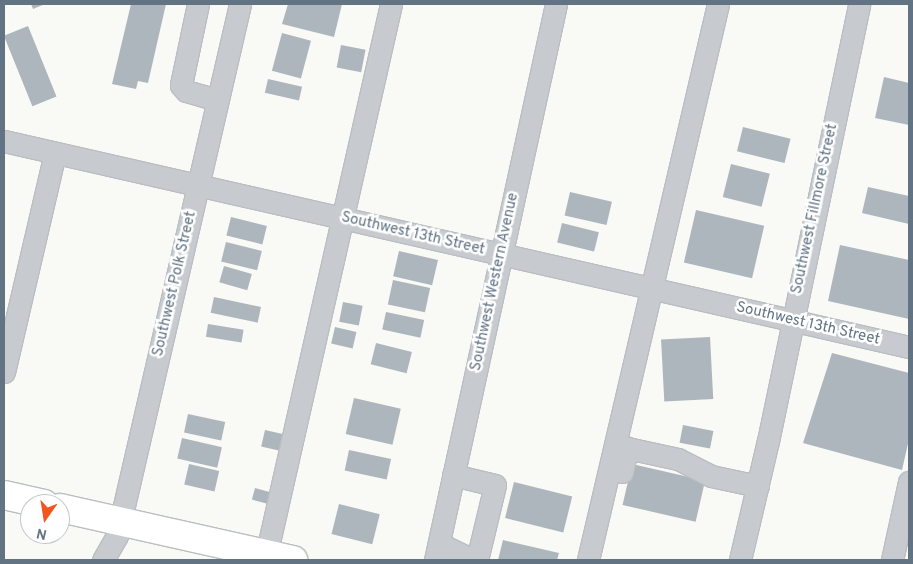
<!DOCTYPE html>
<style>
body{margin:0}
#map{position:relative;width:913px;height:564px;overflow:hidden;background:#f9f9f6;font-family:Overpass,sans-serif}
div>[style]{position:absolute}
.building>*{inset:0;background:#adb6bc;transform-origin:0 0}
.roads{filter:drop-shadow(1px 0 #babec2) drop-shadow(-1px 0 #babec2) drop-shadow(0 1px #babec2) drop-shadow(0 -1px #babec2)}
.minor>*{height:21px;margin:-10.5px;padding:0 10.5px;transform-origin:10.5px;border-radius:10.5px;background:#c7cbcf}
.major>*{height:28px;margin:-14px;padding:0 14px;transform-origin:14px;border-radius:14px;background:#fff}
span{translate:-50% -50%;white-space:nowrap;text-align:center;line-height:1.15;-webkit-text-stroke:5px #fff;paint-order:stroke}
.street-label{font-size:15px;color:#627484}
.frame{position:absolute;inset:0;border:5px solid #627484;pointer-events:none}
.north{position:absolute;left:20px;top:494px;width:50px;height:50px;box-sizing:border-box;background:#fff;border:1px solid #c0c7ce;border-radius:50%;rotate:193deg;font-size:14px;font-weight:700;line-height:20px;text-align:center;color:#627484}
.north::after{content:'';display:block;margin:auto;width:18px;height:22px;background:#f05720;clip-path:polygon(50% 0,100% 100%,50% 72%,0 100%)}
</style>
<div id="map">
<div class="building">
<div style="clip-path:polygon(31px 4px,45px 4px,33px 9px)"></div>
<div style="clip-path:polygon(131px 4px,166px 4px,148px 83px,138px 81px,136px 89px,112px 84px)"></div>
<div style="clip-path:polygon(288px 4px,342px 4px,334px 37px,282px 24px)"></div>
<div style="left:28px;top:26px;width:76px;height:26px;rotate:68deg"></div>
<div style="left:282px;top:33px;width:30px;height:39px;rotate:15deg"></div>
<div style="left:341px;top:45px;width:25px;height:23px;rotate:11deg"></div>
<div style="clip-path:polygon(884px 77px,909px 83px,909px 125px,875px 118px)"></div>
<div style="left:268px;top:79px;width:35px;height:14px;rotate:13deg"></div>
<div style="left:743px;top:127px;width:49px;height:25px;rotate:14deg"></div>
<div style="left:731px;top:164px;width:40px;height:34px;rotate:14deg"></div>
<div style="clip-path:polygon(868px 187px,909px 196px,909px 224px,862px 213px)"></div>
<div style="left:570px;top:192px;width:43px;height:24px;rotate:13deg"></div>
<div style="left:696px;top:210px;width:70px;height:54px;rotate:13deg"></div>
<div style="left:231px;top:217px;width:37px;height:19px;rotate:14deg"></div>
<div style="left:562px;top:223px;width:38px;height:20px;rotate:14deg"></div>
<div style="left:226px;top:242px;width:37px;height:20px;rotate:14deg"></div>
<div style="clip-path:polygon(840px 245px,909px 260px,909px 319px,828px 301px)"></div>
<div style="left:399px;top:251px;width:40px;height:26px;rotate:13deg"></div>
<div style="left:224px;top:266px;width:29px;height:17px;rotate:16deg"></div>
<div style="left:393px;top:280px;width:38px;height:25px;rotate:12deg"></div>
<div style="left:214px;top:297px;width:48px;height:16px;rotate:12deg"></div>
<div style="left:343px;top:302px;width:20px;height:20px;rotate:11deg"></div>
<div style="left:386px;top:312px;width:39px;height:18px;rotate:12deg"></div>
<div style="left:208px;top:324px;width:36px;height:13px;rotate:9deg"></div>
<div style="left:335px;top:327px;width:22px;height:17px;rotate:13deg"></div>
<div style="left:710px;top:337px;width:62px;height:49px;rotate:87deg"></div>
<div style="left:376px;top:343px;width:37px;height:22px;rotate:14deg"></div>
<div style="clip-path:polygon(832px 353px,909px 373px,909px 439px,902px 470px,803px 443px)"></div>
<div style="left:354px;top:398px;width:48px;height:37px;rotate:13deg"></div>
<div style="left:188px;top:414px;width:38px;height:19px;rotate:12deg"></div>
<div style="left:683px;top:425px;width:31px;height:18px;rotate:11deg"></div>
<div style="left:265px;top:430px;width:18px;height:17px;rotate:13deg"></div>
<div style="left:182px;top:438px;width:41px;height:21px;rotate:13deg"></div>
<div style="left:349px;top:450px;width:43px;height:21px;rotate:12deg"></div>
<div style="left:189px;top:464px;width:31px;height:21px;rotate:13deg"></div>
<div style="left:632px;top:464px;width:75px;height:42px;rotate:13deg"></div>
<div style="left:514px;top:482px;width:60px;height:37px;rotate:14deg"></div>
<div style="left:255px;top:488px;width:16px;height:12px;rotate:15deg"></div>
<div style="left:339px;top:504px;width:42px;height:31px;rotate:14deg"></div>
<div style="clip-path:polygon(503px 540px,559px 553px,557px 560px,498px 560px)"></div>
</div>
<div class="roads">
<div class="minor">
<div style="left:198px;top:4px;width:83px;rotate:101.9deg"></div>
<div style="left:181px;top:85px;width:8px;rotate:50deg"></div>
<div style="left:186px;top:91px;width:33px;rotate:16deg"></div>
<div style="left:4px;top:141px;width:928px;rotate:12.82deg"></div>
<div style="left:4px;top:372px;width:225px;rotate:-76.9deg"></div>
<div style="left:622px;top:472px;width:25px;rotate:-78deg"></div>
<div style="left:627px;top:448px;width:52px;rotate:12.2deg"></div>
<div style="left:678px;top:459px;width:37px;rotate:27deg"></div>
<div style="left:711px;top:476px;width:48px;rotate:12deg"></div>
<div style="left:453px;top:475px;width:43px;rotate:13.4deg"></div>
<div style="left:495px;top:485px;width:77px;rotate:103.5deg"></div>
<div style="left:440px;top:544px;width:37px;rotate:26deg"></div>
<div style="left:103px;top:560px;width:28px;rotate:-60deg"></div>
<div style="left:117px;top:536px;width:546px;rotate:-76.98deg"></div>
<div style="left:265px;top:560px;width:570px;rotate:-77.23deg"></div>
<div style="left:435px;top:560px;width:569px;rotate:-77.72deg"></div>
<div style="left:588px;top:560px;width:571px;rotate:-76.84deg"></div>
<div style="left:740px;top:560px;width:122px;rotate:-76.8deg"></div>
<div style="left:768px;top:441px;width:446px;rotate:-78.2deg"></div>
<div style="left:892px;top:560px;width:80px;rotate:-77.7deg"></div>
</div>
<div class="major">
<div style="left:4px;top:495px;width:41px;rotate:12.7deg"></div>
<div style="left:60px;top:508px;width:239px;rotate:12.6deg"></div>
</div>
</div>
<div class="street-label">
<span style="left:815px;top:209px;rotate:-78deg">Southwest Fillmore Street</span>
<span style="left:413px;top:234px;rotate:13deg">Southwest 13th Street</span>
<span style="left:495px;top:282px;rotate:-78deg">Southwest Western Avenue</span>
<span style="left:175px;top:284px;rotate:-77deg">Southwest Polk Street</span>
<span style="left:808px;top:324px;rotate:13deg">Southwest 13th Street</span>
</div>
<div class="frame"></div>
<div class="north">N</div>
</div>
